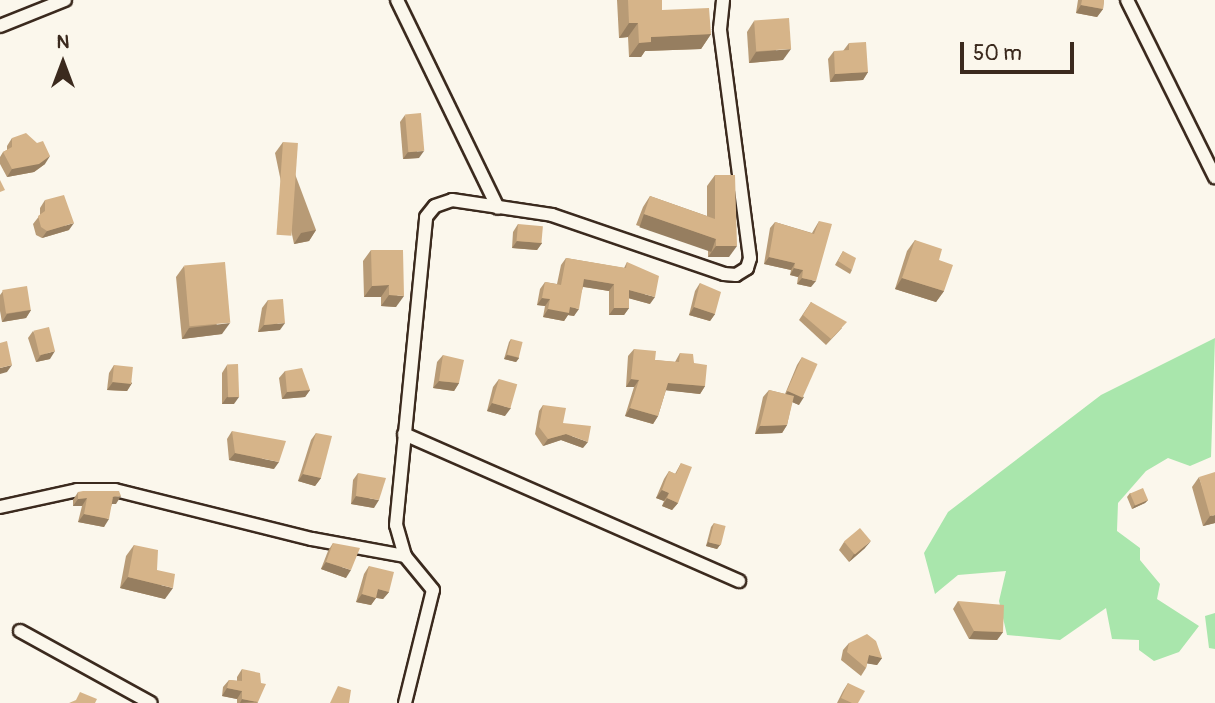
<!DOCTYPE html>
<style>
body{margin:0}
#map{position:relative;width:1215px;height:703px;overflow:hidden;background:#fbf7ec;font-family:Pangolin,sans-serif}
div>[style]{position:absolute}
.green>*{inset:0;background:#a9e6ac}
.roads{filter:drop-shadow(2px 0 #3b2a1e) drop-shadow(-2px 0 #3b2a1e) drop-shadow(0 2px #3b2a1e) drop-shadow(0 -2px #3b2a1e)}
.street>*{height:12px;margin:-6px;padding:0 6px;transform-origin:6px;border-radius:6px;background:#fbf7ec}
.wall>*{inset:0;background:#b89b76}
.shaded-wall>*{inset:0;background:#967e60;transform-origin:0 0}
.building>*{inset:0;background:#d6b489;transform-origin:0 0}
span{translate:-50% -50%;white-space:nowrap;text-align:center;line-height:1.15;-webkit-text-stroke:5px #fbf7ec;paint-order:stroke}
.north{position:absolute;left:28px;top:28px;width:70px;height:70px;-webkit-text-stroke:5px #fbf7ec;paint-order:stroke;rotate:0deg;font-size:19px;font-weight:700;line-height:28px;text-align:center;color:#3b2a1e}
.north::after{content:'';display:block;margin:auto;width:24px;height:32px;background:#3b2a1e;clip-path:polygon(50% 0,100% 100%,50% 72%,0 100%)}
.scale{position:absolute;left:960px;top:42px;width:114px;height:32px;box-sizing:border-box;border:4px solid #3b2a1e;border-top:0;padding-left:9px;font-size:21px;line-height:24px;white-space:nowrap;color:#3b2a1e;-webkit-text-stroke:5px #fbf7ec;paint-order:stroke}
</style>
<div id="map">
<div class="green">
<div style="clip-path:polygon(1215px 338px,1211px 457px,1190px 466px,1168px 458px,1146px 471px,1118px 503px,1117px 531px,1140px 548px,1140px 560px,1160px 584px,1157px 599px,1199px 626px,1179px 652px,1154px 661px,1139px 650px,1139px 640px,1112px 639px,1106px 608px,1060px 640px,1007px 635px,999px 601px,1006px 571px,958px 575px,935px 594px,924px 553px,948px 512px,1101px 395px)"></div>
<div style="clip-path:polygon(1215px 613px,1215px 649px,1209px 648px,1205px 616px)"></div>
</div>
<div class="roads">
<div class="street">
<div style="left:397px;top:0;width:231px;rotate:64.1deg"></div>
<div style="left:1127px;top:0;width:198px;rotate:63.6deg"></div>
<div style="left:0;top:26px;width:70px;rotate:-21.8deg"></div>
<div style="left:404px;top:434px;width:366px;rotate:23.7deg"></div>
<div style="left:0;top:507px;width:79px;rotate:-12.4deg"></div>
<div style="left:77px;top:490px;width:38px"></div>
<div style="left:115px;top:490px;width:203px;rotate:14deg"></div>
<div style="left:312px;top:539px;width:95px;rotate:10.4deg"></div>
<div style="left:20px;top:631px;width:149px;rotate:28.8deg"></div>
<div style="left:405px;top:703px;width:116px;rotate:-76.1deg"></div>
<div style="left:433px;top:590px;width:44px;rotate:-129.5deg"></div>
<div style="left:405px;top:556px;width:32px;rotate:-106deg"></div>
<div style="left:396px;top:525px;width:309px;rotate:-84.4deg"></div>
<div style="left:426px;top:217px;width:14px;rotate:-51deg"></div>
<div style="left:435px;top:206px;width:18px;rotate:-19deg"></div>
<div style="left:452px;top:200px;width:101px;rotate:8.5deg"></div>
<div style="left:552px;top:215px;width:182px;rotate:18.9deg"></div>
<div style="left:724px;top:274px;width:12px;rotate:5deg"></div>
<div style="left:736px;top:275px;width:13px;rotate:-32deg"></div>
<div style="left:747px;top:268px;width:10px;rotate:-73deg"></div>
<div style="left:750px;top:258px;width:231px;rotate:-97.5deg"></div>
<div style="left:720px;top:29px;width:29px;rotate:-84deg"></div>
</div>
</div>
<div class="wall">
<div style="clip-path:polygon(617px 0,662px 0,662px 10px,711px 34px,701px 49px,645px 51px,641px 57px,629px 57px,628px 37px,619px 38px)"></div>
<div style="clip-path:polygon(1078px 0,1104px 0,1103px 9px,1097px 17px,1076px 13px)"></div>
<div style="clip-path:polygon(754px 21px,783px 60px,749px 63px,747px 32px)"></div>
<div style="clip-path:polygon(849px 43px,868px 72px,863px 80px,830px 82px,828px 59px,834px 51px,843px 51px)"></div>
<div style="clip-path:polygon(405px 115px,419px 158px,403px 159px,400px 122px)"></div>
<div style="clip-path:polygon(12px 138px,45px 164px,34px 172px,7px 177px,0 164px,0 157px,3px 152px,7px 150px,7px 146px)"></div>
<div style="clip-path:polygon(283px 142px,316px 230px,309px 241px,294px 244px,275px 153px)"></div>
<div style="clip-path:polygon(715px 175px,729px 257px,708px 257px,708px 250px,636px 225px,643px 207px,650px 196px,707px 216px,707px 186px)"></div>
<div style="clip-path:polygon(45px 200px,69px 230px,42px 238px,36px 235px,33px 224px,40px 215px,40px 208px)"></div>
<div style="clip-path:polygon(819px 221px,811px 287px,797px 284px,798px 277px,790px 275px,791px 270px,764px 264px,770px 228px,775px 222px,812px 233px)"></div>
<div style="clip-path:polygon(518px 224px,542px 243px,537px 250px,512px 248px,513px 232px)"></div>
<div style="clip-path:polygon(915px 240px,939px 260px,944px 291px,936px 302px,895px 289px,907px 251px)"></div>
<div style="clip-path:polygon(371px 250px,403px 250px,396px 307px,381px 306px,381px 297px,364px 297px,363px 261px)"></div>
<div style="clip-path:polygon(843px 251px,852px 270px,850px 274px,835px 265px)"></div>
<div style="clip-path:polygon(566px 258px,624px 268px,627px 262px,650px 304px,629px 298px,629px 308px,624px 315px,609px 315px,609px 291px,583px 287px,574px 316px,568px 315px,564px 321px,543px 317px,545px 306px,537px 305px,540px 289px,545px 282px,557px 284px,561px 265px)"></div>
<div style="clip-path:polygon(184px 266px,222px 334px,182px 339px,176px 277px)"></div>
<div style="clip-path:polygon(700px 283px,715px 314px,710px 321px,689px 315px,695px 291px)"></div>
<div style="clip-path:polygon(3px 291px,31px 310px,26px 318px,2px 322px,0 311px,0 295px)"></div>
<div style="clip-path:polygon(268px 300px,280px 330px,258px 332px,262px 308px)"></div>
<div style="clip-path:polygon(811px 302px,842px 328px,826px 345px,799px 320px)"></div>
<div style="clip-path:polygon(33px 331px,50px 359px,36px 362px,28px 338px)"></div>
<div style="clip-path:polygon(511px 339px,519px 358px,516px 362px,504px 359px,509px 342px)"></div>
<div style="clip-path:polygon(634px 349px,655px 360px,675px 362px,680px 353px,694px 363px,705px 386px,700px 394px,666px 390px,658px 416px,653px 424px,625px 416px,634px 387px,626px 387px,628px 356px)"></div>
<div style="clip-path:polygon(443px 355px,459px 383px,454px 391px,433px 388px,437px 362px)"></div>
<div style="clip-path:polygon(802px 357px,799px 405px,792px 402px,787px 425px,782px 433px,755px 434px,763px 397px,769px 390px,785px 394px,797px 365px)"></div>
<div style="clip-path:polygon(114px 365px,132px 383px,127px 391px,107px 390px,109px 373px)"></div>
<div style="clip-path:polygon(227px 365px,234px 404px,222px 404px,222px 373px)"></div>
<div style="clip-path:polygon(285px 371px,310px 390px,305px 397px,282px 399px,279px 378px)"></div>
<div style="clip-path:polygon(499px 379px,505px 416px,487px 411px,493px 387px)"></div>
<div style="clip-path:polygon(543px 405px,583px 448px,561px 440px,543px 446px,535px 434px,539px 411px)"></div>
<div style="clip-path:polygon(232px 431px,274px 469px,229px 460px,227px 439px)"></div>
<div style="clip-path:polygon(316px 433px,321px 478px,315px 486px,298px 481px,311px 440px)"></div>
<div style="clip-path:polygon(681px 463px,678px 503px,672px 510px,662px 506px,664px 501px,656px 498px,664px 479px,669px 471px,675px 474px)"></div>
<div style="clip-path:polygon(358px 473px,374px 508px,351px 504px,353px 480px)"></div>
<div style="clip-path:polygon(1199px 477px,1215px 523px,1203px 526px,1192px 487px)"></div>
<div style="clip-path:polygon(78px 492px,116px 504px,112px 504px,104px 527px,78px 522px,82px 506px,73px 506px,73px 500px)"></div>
<div style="clip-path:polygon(1130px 493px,1148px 500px,1145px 503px,1132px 509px,1127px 497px)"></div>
<div style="clip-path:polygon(714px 523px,720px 545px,717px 549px,706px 546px,711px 527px)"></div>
<div style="clip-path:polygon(844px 542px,865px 548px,849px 562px,839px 550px)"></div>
<div style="clip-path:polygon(333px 543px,346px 578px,321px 569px,328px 551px)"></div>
<div style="clip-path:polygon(134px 545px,157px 570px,165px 599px,120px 588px,126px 556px)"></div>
<div style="clip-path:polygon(369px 566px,389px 592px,383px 599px,376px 598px,371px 605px,356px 602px,364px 574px)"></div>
<div style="clip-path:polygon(958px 601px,1003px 632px,997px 640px,969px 639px,953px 609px)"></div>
<div style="clip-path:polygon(849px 643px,882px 658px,877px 665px,867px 663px,866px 668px,861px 676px,841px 660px,843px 650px)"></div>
<div style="clip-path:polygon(242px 669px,258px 703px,237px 703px,237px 699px,222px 696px,223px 687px,229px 680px,237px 681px,237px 677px)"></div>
<div style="clip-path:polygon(848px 683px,858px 703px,837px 703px,843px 691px)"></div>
</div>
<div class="shaded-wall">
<div style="clip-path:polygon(1081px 5px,1103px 9px,1097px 17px,1076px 13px)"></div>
<div style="clip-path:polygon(629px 23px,638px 23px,628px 37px,619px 38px)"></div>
<div style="clip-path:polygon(711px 34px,701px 49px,645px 51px,641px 57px,629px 57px,639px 43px,651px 37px)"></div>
<div style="clip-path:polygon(791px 49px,783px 60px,749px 63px,756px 52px)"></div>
<div style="clip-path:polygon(868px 72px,863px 80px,830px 82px,835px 74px)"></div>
<div style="clip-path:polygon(424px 151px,419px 158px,403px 159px,408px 152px)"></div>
<div style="clip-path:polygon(50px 156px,45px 164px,34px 172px,7px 177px,12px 169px)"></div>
<div style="left:644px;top:214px;width:76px;height:14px;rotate:19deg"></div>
<div style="clip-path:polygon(74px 223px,69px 230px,42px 238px,47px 231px)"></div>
<div style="clip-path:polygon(316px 230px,309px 241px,294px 244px,301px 233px)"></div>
<div style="clip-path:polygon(517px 241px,542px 243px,537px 250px,512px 248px)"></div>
<div style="clip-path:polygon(716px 246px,737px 246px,729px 257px,708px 257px)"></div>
<div style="clip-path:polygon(769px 257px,795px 263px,791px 270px,764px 264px)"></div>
<div style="clip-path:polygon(794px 268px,803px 270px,798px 277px,790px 275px)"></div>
<div style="clip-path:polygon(802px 278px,816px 281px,811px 287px,797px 284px)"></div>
<div style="clip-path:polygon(902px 278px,944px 291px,936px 302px,895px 289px)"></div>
<div style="clip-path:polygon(584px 279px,614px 284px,609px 291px,579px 286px)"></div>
<div style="clip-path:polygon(389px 285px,381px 297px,364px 297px,372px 286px)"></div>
<div style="clip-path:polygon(629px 290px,655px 297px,650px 304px,624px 297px)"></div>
<div style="clip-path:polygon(389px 295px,404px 296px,396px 307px,381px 306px)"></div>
<div style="clip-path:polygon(542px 298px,550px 299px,545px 306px,537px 305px)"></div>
<div style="clip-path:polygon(570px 307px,579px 309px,574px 316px,568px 315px,564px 321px,543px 317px,548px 309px)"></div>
<div style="clip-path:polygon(694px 307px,715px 314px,710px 321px,689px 315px)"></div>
<div style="clip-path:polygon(614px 308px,629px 308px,624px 315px,609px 315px)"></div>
<div style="clip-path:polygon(31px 310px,26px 318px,2px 322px,7px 314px)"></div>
<div style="clip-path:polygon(230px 323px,222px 334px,182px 339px,189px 328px)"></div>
<div style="clip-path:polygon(285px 323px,280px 330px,258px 332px,264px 325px)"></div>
<div style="clip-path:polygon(55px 351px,50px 359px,36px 362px,41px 355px)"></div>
<div style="clip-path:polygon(507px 355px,519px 358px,516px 362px,504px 359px)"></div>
<div style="clip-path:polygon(12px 365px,7px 372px,0 374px,0 368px)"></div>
<div style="clip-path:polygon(631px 379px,639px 380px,634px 387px,626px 387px)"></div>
<div style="clip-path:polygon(439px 381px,459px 383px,454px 391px,433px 388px)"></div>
<div style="clip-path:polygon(113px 382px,132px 383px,127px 391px,107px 390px)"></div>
<div style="clip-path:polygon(668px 383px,705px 386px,700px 394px,663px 390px)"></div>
<div style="clip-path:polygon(310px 390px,305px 397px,282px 399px,287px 392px)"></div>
<div style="clip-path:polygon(788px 391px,804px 397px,799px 405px,783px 398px)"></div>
<div style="clip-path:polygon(227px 397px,239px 397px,234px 404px,222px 404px)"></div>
<div style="clip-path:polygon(492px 403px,511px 408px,505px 416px,487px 411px)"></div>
<div style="clip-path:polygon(630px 408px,658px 416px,653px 424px,625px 416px)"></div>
<div style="clip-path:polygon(787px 425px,782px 433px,755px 434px,760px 426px)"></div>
<div style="clip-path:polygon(566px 434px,588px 442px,583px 448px,561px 440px,543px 446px,548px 439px)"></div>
<div style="clip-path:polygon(235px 453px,279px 462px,274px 469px,229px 460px)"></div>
<div style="clip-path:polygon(303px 474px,321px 478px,315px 486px,298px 481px)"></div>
<div style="clip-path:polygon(662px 490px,669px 493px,664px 501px,656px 498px)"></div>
<div style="clip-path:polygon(121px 496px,116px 504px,108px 504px,113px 497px)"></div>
<div style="clip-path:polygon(356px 496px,379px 500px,374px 508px,351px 504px)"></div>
<div style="clip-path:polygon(87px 498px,82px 506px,73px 506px,78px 499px)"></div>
<div style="clip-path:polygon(667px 498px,678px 503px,672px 510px,662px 506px)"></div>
<div style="clip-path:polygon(1148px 500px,1145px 503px,1132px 509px,1135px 505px)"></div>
<div style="clip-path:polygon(84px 514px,109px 519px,104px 527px,78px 522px)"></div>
<div style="clip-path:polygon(1215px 515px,1215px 523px,1203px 526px,1210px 516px)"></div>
<div style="clip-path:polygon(871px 541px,865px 548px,849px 562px,854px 554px)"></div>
<div style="clip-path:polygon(708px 542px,720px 545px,717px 549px,706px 546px)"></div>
<div style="clip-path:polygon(326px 562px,351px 570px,346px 578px,321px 569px)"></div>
<div style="clip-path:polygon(128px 577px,173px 588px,165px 599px,120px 588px)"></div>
<div style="clip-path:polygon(378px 589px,389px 592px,383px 599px,373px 597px)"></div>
<div style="clip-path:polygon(362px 594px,376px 598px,371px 605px,356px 602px)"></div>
<div style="clip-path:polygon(974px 631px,1003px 632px,997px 640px,969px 639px)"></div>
<div style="clip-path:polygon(869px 655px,882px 658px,877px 665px,864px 663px)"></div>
<div style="clip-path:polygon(227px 688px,242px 691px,237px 699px,222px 696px)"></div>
<div style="clip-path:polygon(242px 699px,258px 702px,240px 703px)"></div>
</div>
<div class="building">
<div style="clip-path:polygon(628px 0,662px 0,662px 10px,709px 8px,711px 34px,651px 37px,651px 42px,639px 43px,638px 23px,629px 23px)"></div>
<div style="clip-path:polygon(1082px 0,1104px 0,1103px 9px,1081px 5px)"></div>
<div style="left:789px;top:18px;width:31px;height:35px;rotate:86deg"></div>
<div style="clip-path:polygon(866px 42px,868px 72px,835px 74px,834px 51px,849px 50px,849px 43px)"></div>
<div style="left:421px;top:113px;width:38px;height:16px;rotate:85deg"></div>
<div style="clip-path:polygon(26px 133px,37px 143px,43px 141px,50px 156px,39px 164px,12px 169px,3px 152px,12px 147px,12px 138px)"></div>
<div style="left:283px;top:142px;width:15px;height:93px;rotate:4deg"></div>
<div style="clip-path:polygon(715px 175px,735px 175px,737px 246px,716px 246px,716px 239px,644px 214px,650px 196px,715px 219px)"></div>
<div style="clip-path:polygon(0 180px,5px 190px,0 192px)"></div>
<div style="clip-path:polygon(64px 195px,74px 223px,47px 231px,41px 227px,38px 216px,45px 211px,45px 200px)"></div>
<div style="clip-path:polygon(819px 221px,832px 224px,816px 281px,802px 278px,803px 270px,794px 268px,795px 263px,769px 257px,775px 222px,814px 234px)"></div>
<div style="left:518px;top:224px;width:25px;height:17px;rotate:5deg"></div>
<div style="clip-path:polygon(915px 240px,942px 249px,939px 260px,953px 265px,944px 291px,902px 278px)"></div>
<div style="clip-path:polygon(371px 250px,403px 250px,404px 296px,389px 295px,389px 285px,372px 286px)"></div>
<div style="clip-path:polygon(843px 251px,856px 258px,852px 270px,838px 261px)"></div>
<div style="clip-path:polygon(566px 258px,626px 268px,627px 262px,659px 276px,655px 297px,629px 290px,629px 308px,614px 308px,614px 284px,584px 279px,579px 309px,570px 307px,569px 313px,548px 309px,550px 299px,542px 298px,545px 282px,561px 285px)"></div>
<div style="left:225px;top:262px;width:61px;height:41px;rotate:85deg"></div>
<div style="clip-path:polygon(700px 283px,721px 292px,715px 314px,694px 307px)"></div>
<div style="left:27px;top:286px;width:24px;height:25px;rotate:81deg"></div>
<div style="clip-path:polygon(283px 299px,285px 323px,264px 325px,268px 300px)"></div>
<div style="clip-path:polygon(811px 302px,847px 322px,831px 339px,803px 315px)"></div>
<div style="left:49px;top:327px;width:25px;height:16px;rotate:76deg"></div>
<div style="left:511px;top:339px;width:12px;height:16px;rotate:14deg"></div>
<div style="clip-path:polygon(7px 341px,12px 365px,0 368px,0 343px)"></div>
<div style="clip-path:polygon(634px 349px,656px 351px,655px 360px,679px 362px,680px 353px,693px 354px,694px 363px,707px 365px,705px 386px,668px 383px,658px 416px,630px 408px,639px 380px,631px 379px)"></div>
<div style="clip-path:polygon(443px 355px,464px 360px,459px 383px,439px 381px)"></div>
<div style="left:802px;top:357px;width:17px;height:37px;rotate:24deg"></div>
<div style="left:238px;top:364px;width:33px;height:11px;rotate:88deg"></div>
<div style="left:114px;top:365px;width:19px;height:17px;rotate:6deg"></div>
<div style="clip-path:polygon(302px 368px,310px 390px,287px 392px,285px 371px)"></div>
<div style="left:499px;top:379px;width:19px;height:25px;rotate:16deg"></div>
<div style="clip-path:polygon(769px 390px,794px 396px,787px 425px,760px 426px)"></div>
<div style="clip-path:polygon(543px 405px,566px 408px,563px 423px,591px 426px,588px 442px,566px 434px,548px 439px,539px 427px)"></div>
<div style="clip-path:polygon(232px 431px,286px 441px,279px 462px,235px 453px)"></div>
<div style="clip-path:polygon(316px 433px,332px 436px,321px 478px,303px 474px)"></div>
<div style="clip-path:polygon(681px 463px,692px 467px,678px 503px,667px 498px,669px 493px,662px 490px,669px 471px,676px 474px)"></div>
<div style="clip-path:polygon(1215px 472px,1215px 515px,1210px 516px,1199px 477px)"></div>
<div style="clip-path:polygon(358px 473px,386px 478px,379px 500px,356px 496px)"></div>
<div style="left:1143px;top:488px;width:13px;height:14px;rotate:67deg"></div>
<div style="clip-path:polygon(83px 491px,119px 491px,121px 496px,113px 497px,109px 519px,84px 514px,87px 498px,78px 499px,78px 492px)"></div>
<div style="left:714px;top:523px;width:12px;height:20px;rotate:14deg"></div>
<div style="left:860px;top:528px;width:17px;height:21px;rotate:50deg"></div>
<div style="clip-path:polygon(333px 543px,360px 548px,351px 570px,326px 562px)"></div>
<div style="clip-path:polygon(134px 545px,158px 550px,157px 570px,175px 574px,173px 588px,128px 577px)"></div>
<div style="clip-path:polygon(369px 566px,394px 572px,389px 592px,378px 589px,376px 598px,362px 594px)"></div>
<div style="clip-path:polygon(958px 601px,1004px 605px,1003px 632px,974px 631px)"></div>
<div style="clip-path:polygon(867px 634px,876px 641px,882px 658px,869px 655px,866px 668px,847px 652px,849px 643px)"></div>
<div style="clip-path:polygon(242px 669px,260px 673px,261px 683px,266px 684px,258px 702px,242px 699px,242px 691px,227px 688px,229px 680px,242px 681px)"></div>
<div style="clip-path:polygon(848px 683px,865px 691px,858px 703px,852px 703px,841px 698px)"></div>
<div style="clip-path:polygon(338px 686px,351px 690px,349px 703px,330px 703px)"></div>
<div style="clip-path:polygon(80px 692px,97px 699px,95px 703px,69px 703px,76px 700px)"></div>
</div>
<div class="north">N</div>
<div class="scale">50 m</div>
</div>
